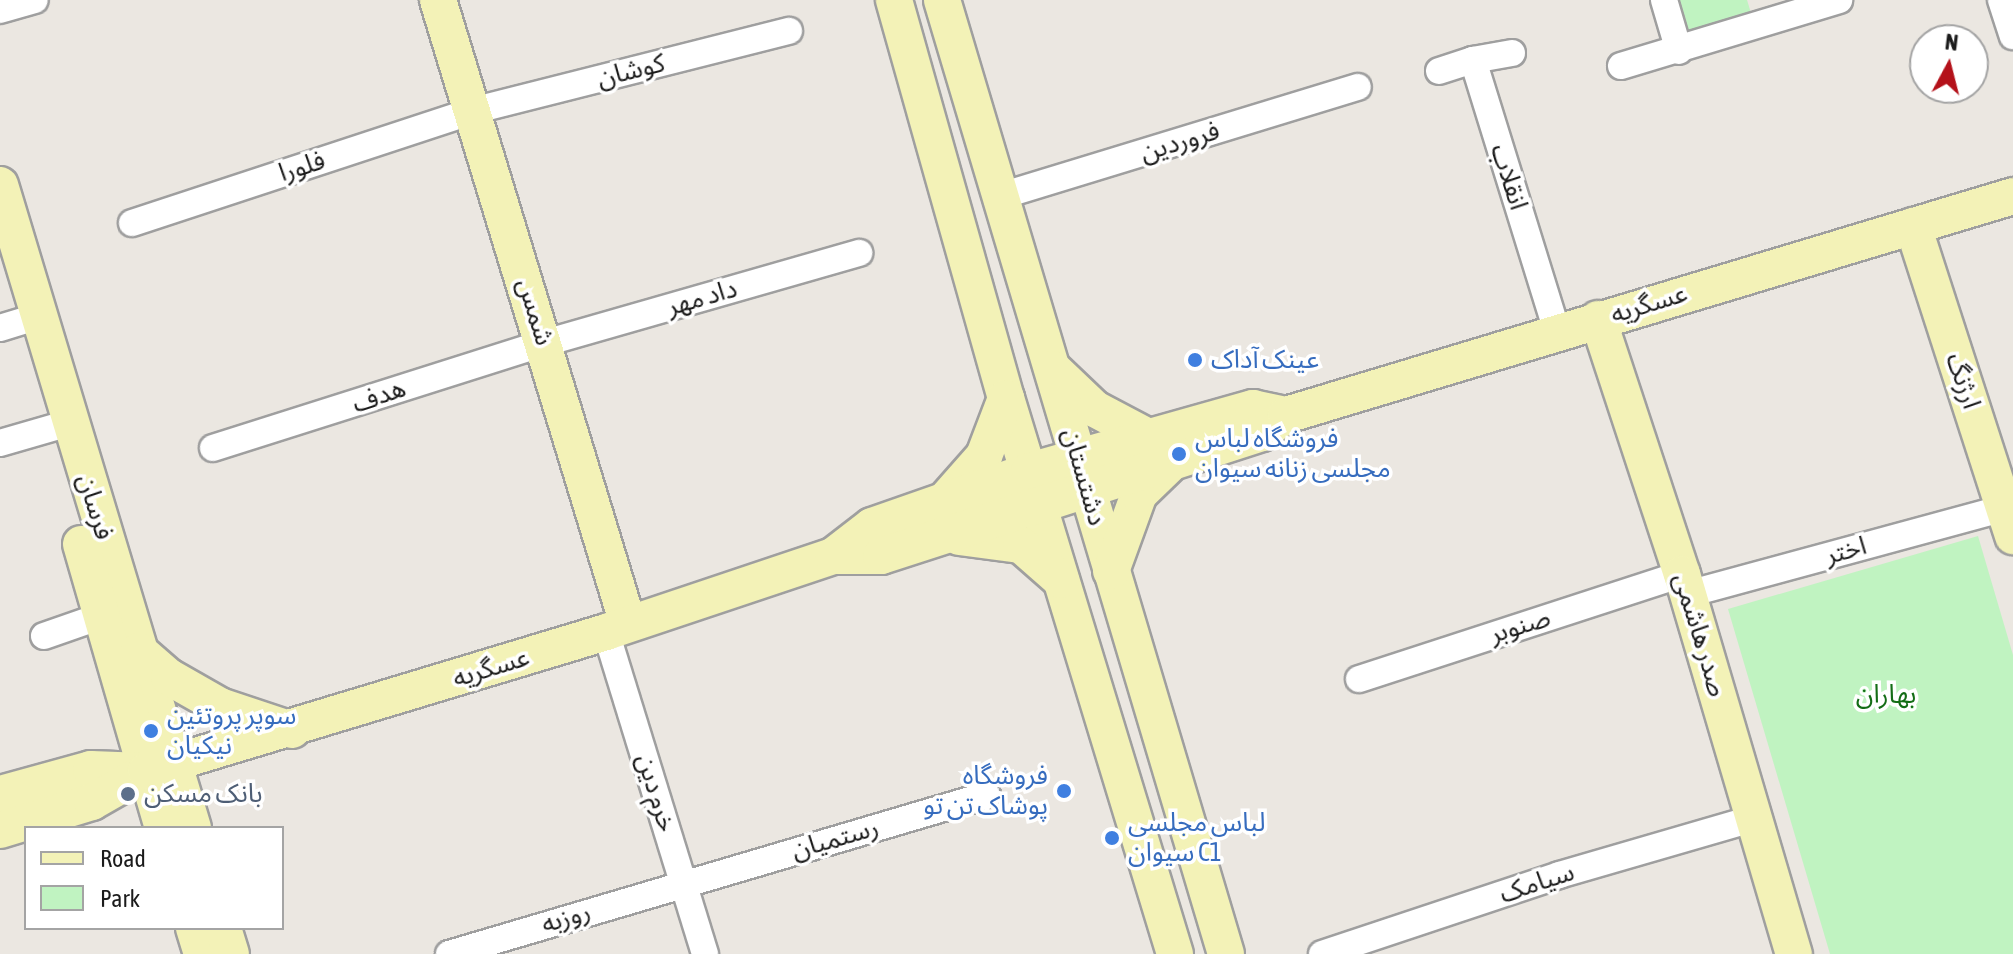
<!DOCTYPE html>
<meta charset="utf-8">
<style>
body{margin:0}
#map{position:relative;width:2013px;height:954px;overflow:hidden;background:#ebe7e1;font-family:"Asap Condensed","Noto Sans Arabic",sans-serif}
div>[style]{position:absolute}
.park>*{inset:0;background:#c0f3c1}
.roads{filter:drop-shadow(2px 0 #9f9f9f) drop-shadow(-2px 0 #9f9f9f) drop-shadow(0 2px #9f9f9f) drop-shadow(0 -2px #9f9f9f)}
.street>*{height:26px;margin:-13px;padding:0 13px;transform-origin:13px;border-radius:13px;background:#fff}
.secondary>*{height:36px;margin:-18px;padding:0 18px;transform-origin:18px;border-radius:18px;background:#f3f2b7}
.dots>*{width:22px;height:22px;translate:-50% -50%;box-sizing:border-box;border:4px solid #fff;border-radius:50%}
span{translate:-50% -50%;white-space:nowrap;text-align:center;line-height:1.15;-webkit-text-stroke:7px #fff;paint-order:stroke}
.street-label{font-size:26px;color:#1b1b1b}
.shop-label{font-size:26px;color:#366cbe}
.left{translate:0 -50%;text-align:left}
.right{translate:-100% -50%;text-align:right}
.park-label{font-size:26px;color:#146d16}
.service-label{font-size:26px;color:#4e5e75}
.legend{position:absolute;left:24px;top:826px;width:260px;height:104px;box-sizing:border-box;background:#fff;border:2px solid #a4a4a4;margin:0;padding:10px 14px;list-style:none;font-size:24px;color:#1b1b1b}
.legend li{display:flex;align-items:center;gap:16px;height:40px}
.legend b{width:40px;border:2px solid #a4a4a4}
.north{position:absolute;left:1909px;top:24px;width:80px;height:80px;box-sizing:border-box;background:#fff;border:2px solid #a4a4a4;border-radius:50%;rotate:7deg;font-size:22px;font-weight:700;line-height:32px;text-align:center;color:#1b1b1b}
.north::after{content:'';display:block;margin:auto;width:28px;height:36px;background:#b4111a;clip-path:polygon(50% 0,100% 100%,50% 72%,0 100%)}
</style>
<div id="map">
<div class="park">
<div style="clip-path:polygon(1673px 0,1747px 0,1751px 13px,1683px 34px)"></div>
<div style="clip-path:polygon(1978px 536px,2013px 655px,2013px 954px,1830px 954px,1728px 609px)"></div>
</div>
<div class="roads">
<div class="street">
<div style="left:1664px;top:0;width:53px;rotate:73.6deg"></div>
<div style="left:2001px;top:0;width:38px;rotate:72deg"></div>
<div style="left:0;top:10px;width:36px;rotate:-16deg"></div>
<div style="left:1512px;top:53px;width:40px;rotate:170deg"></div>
<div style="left:1473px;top:60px;width:285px;rotate:72.8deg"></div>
<div style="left:1621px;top:66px;width:228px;rotate:-16.8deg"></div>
<div style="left:1439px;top:71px;width:36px;rotate:-18deg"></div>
<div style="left:1001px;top:196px;width:373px;rotate:-17deg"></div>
<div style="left:132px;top:223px;width:358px;rotate:-18.2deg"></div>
<div style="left:472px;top:111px;width:327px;rotate:-14.2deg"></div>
<div style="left:0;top:328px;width:38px;rotate:-17deg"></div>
<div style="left:0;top:443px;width:72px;rotate:-16.2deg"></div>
<div style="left:213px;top:448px;width:348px;rotate:-17.6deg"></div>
<div style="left:545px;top:343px;width:327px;rotate:-16deg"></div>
<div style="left:1688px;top:594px;width:327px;rotate:-15.2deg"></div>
<div style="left:606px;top:632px;width:337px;rotate:72.9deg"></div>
<div style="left:44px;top:636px;width:60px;rotate:-19.3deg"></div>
<div style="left:1359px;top:679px;width:340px;rotate:-18deg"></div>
<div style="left:449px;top:954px;width:561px;rotate:-16.46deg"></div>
<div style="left:1322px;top:954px;width:250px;rotate:-18.4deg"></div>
<div style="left:1559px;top:875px;width:204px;rotate:-16.2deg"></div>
</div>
<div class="secondary">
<div style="left:438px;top:0;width:652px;rotate:73.07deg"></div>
<div style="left:894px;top:0;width:413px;rotate:74.3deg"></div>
<div style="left:1006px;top:398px;width:581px;rotate:73.09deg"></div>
<div style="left:942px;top:0;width:995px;rotate:73.42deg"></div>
<div style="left:0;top:185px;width:671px;rotate:73.29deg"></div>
<div style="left:1913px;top:226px;width:326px;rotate:72.1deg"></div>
<div style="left:1598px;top:319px;width:268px;rotate:71.8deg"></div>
<div style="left:1682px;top:574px;width:396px;rotate:73.6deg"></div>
<div style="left:1053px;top:369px;width:58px;rotate:43.6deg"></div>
<div style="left:1095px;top:409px;width:60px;rotate:27.8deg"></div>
<div style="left:947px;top:498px;width:56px;rotate:-48.6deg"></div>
<div style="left:984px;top:456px;width:62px;rotate:-69.2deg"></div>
<div style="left:959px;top:537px;width:63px;rotate:7.4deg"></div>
<div style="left:1021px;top:545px;width:53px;rotate:41.2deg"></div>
<div style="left:81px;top:544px;width:296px;rotate:73.9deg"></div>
<div style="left:833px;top:556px;width:49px;rotate:-37.6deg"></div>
<div style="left:872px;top:526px;width:166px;rotate:-19.3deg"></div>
<div style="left:1029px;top:471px;width:233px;rotate:-15.7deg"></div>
<div style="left:1253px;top:408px;width:34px;rotate:12deg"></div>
<div style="left:1111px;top:571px;width:82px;rotate:-70deg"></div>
<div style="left:1139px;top:494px;width:42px;rotate:-44deg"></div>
<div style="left:139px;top:651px;width:40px;rotate:41deg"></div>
<div style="left:169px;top:677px;width:59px;rotate:29.6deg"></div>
<div style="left:220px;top:706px;width:76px;rotate:18.4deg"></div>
<div style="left:0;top:794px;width:94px;rotate:-15.4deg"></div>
<div style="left:91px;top:769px;width:53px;rotate:2.2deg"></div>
<div style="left:0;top:830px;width:96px;rotate:-16.9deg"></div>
<div style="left:92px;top:802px;width:62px;rotate:-29.9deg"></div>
<div style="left:146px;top:771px;width:481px;rotate:-16.8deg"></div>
<div style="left:606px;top:632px;width:239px;rotate:-18.5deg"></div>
<div style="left:833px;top:556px;width:48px"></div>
<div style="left:881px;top:556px;width:400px;rotate:-17.9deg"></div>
<div style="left:1262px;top:433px;width:30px;rotate:-37deg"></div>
<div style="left:1286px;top:415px;width:759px;rotate:-16.76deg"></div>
<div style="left:194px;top:928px;width:27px;rotate:73deg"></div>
<div style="left:223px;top:928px;width:27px;rotate:73deg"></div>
</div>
</div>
<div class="dots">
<div style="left:1195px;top:360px;background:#3f7fe0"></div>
<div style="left:1179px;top:454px;background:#3f7fe0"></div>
<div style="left:151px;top:731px;background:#3f7fe0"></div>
<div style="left:1064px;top:791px;background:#3f7fe0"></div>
<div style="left:128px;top:794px;background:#5c6f8a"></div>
<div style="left:1112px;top:838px;background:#3f7fe0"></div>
</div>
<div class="street-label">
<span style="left:631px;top:71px;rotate:-14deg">کوشان</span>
<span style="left:1180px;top:142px;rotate:-17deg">فروردین</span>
<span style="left:302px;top:167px;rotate:-18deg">فلورا</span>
<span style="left:1509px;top:177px;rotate:73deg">انقلاب</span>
<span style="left:702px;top:298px;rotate:-16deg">داد مهر</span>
<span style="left:1649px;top:304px;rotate:-17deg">عسگریه</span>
<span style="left:535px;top:312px;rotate:73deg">شمس</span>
<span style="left:1963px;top:381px;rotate:72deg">ارژنگ</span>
<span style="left:379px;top:396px;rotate:-18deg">هدف</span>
<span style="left:1084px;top:477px;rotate:74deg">دشتستان</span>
<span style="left:95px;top:507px;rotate:73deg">فرسان</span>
<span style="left:1846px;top:551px;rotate:-15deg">اختر</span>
<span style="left:1520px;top:626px;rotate:-18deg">صنوبر</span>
<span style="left:1700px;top:635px;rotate:73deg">صدر هاشمی</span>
<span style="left:491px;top:668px;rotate:-17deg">عسگریه</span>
<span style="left:656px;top:793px;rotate:73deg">خرم دین</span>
<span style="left:835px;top:839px;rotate:-16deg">رستمیان</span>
<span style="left:1537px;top:883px;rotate:-18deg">سیامک</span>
<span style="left:566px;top:918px;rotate:-17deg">روزبه</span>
</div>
<div class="shop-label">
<span class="left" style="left:1211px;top:360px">عینک آداک</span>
<span class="left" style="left:1195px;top:454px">فروشگاه لباس<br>مجلسی زنانه سیوان</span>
<span class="left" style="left:167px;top:731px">سوپر پروتئین<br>نیکیان</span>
<span class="right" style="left:1048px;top:791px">فروشگاه<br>پوشاک تن تو</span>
<span class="left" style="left:1128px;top:838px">لباس مجلسی<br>سیوان C1</span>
</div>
<div class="park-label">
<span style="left:1886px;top:695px">بهاران</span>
</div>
<div class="service-label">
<span class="left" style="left:144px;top:794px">بانک مسکن</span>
</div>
<ul class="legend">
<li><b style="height:10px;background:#f3f2b7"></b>Road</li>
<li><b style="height:22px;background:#c0f3c1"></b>Park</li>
</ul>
<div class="north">N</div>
</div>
